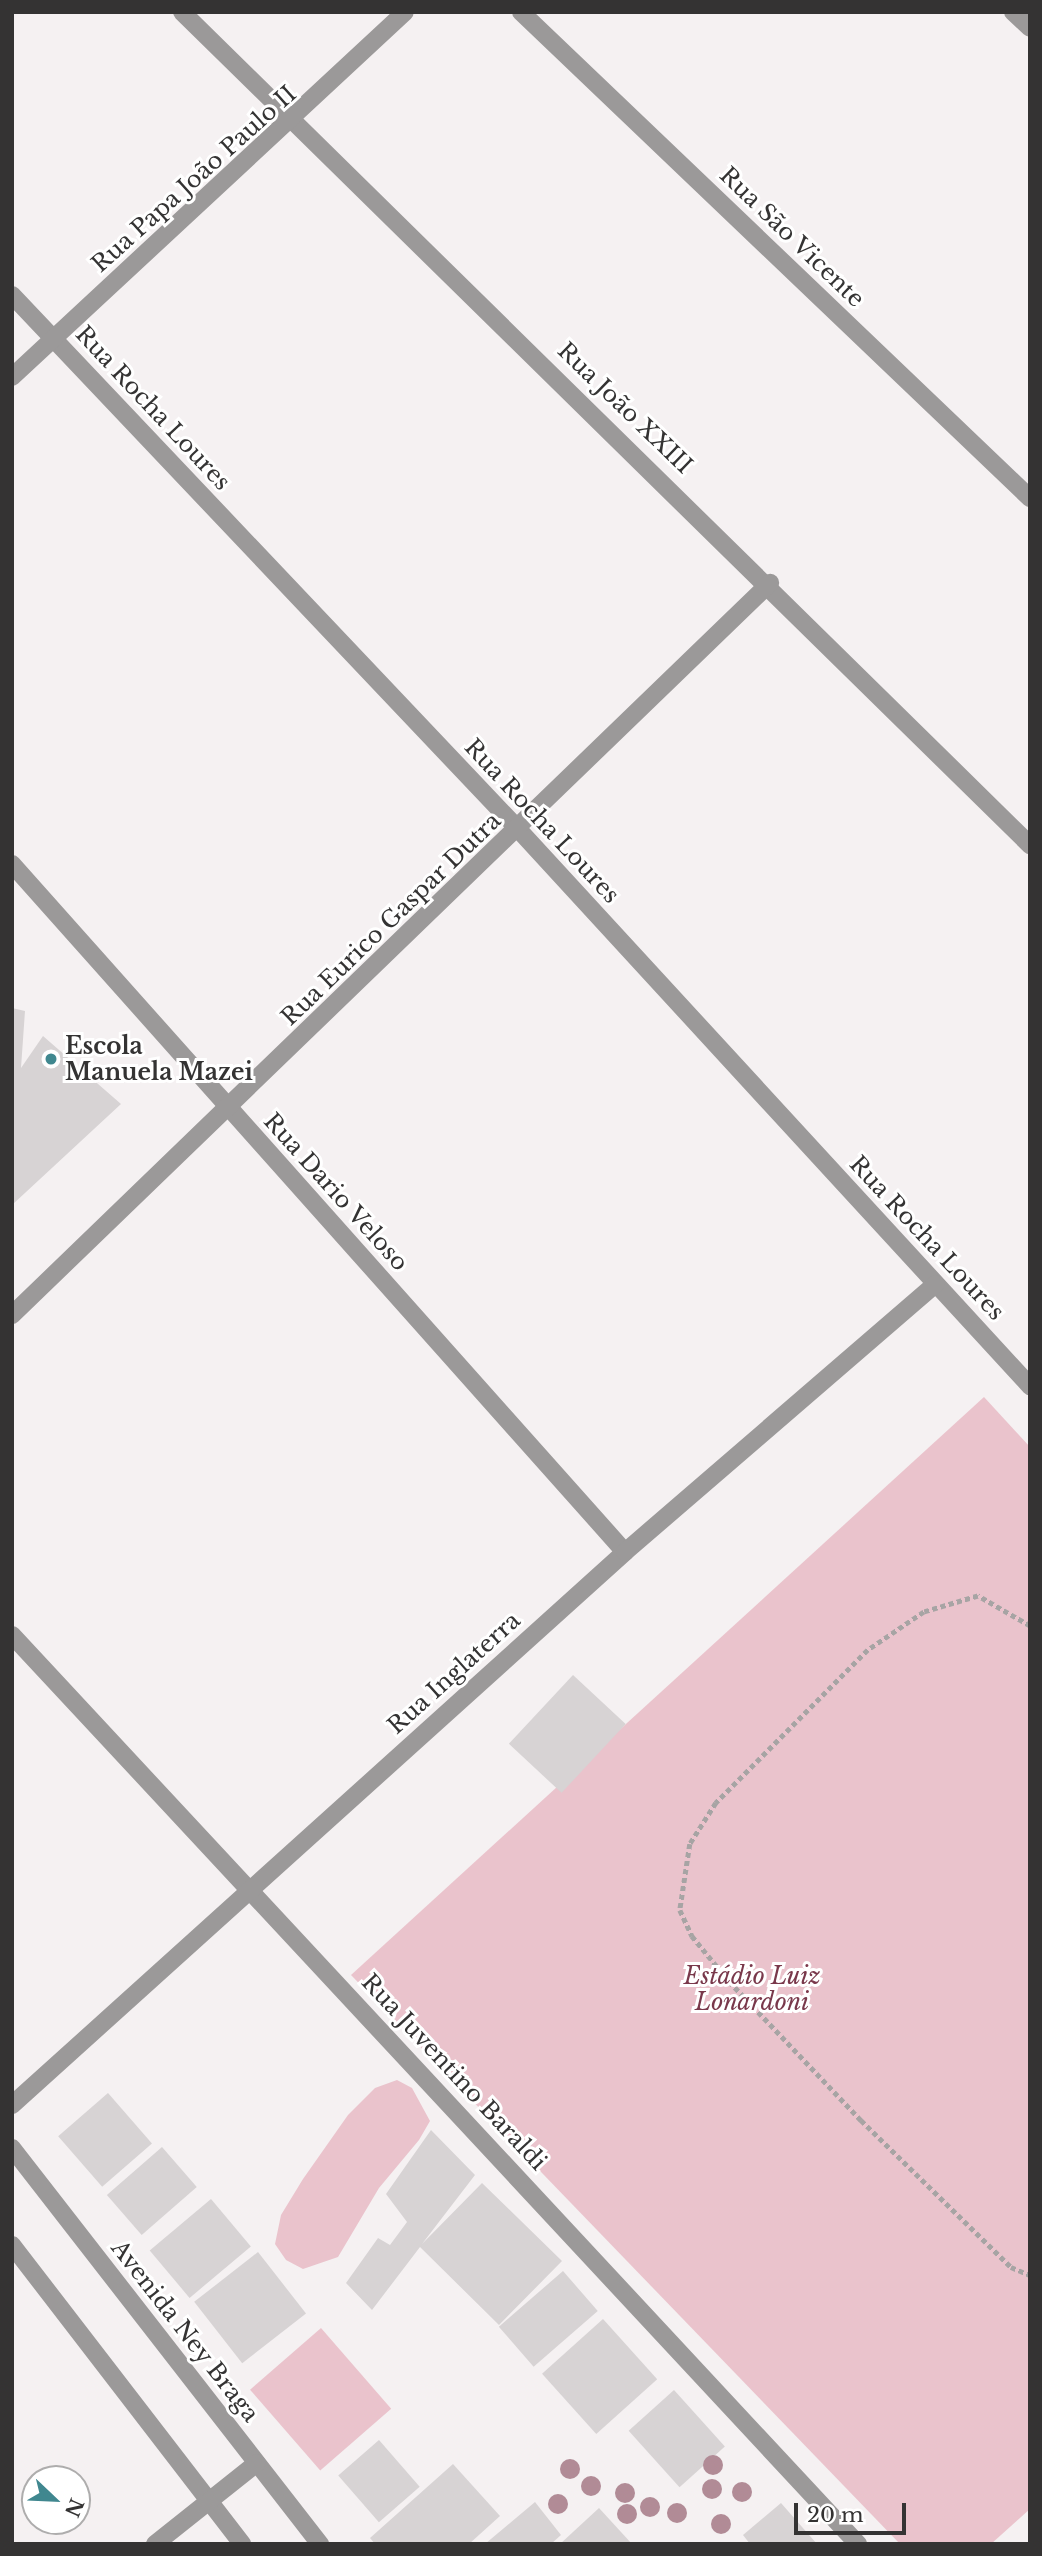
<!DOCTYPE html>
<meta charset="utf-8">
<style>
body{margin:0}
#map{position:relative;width:1042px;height:2556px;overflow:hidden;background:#f5f1f2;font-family:"Libre Baskerville",serif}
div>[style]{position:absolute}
.green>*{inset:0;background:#eac3cc;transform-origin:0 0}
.building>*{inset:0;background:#d7d3d4;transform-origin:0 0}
.path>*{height:4.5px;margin-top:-2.25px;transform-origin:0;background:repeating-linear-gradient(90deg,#a7a4a4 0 5px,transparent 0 8.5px)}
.minor>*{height:18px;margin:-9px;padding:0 9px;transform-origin:9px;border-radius:9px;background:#9b9999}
.trees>*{width:20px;height:20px;margin:-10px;border-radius:50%;background:#b18b96}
.dots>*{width:19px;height:19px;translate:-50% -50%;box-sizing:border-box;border:4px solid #fff;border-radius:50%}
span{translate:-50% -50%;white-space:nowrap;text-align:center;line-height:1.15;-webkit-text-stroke:6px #fff;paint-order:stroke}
.street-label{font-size:23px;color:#343333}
.poi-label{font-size:23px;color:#343333;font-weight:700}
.left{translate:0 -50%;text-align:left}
.park-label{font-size:23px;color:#79384b;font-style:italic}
.frame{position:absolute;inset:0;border:14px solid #343333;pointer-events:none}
.north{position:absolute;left:21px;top:2465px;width:70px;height:70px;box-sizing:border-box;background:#fff;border:2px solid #aeadad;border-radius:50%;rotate:113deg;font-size:19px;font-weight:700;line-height:28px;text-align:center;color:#343333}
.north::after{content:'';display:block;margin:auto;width:24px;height:32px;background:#40878f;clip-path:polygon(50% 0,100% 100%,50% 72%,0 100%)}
.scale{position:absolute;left:794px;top:2503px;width:112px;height:32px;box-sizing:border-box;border:4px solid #343333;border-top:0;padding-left:9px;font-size:21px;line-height:24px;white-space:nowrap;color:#343333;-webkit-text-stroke:5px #fff;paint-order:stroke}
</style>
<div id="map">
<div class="green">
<div style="clip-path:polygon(984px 1397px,1030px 1447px,1030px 2509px,991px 2544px,900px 2544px,351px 1975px)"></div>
<div style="clip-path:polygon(397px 2080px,412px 2088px,430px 2121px,419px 2140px,379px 2188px,338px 2257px,303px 2269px,286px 2260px,275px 2244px,281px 2215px,303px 2179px,348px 2115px,375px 2088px)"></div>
<div style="left:321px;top:2328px;width:107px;height:94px;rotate:49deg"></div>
</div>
<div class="building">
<div style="clip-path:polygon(12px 1008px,25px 1011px,21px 1068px,43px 1036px,121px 1104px,12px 1205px)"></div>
<div style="left:573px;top:1675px;width:72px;height:94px;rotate:43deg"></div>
<div style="left:108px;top:2093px;width:67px;height:66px;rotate:49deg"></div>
<div style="clip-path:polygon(431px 2130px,475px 2175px,422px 2244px,482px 2183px,562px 2261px,499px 2325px,420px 2247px,372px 2310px,346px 2283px,378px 2238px,390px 2245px,407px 2222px,386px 2194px)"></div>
<div style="left:162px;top:2147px;width:53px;height:73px;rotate:49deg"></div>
<div style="left:211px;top:2199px;width:62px;height:80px;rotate:50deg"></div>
<div style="left:258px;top:2252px;width:78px;height:81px;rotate:52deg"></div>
<div style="left:563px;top:2271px;width:53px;height:85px;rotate:49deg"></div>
<div style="left:603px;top:2319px;width:81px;height:82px;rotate:48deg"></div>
<div style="left:674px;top:2390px;width:76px;height:61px;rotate:48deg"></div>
<div style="left:379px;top:2440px;width:62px;height:54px;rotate:49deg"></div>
<div style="clip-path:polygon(453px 2464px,500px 2516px,469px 2544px,375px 2544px,370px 2538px)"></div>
<div style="clip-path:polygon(535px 2502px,561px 2535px,551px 2544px,485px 2544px)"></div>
<div style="clip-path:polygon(781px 2503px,817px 2544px,750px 2544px,743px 2535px)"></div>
<div style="clip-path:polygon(599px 2508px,632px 2544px,560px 2544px)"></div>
</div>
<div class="path">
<div style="left:1030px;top:1626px;width:60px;rotate:-150deg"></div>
<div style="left:978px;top:1596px;width:56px;rotate:163.5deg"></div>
<div style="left:924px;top:1612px;width:68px;rotate:145.8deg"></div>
<div style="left:868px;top:1650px;width:216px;rotate:134.8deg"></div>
<div style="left:716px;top:1803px;width:49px;rotate:122.4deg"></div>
<div style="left:690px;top:1844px;width:67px;rotate:98.6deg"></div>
<div style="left:680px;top:1910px;width:29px;rotate:65deg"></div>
<div style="left:692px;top:1936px;width:58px;rotate:50.6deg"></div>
<div style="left:729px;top:1981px;width:192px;rotate:46.5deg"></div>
<div style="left:861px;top:2120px;width:210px;rotate:44.4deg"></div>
<div style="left:1011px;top:2267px;width:21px;rotate:23deg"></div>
</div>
<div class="minor">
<div style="left:182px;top:12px;width:1189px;rotate:44.49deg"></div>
<div style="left:521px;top:12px;width:704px;rotate:43.68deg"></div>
<div style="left:1013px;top:12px;width:23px;rotate:43deg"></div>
<div style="left:12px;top:295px;width:736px;rotate:46.54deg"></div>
<div style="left:518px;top:829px;width:757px;rotate:47.41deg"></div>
<div style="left:12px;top:377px;width:536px;rotate:-42.88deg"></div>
<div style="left:12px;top:864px;width:921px;rotate:48.3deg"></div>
<div style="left:12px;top:1315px;width:1054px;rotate:-44deg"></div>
<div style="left:12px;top:1635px;width:1242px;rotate:47.06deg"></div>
<div style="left:12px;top:2105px;width:826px;rotate:-42.05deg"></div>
<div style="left:625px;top:1552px;width:410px;rotate:-40.8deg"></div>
<div style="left:12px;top:2148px;width:502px;rotate:52.13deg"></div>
<div style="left:12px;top:2245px;width:377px;rotate:52.4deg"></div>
<div style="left:155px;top:2544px;width:130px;rotate:-38.5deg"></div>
</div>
<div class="trees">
<div style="left:713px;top:2465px"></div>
<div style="left:570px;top:2469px"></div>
<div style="left:591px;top:2486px"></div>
<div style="left:712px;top:2489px"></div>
<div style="left:742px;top:2492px"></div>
<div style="left:625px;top:2493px"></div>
<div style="left:558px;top:2504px"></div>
<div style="left:650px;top:2507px"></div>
<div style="left:677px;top:2513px"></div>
<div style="left:627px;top:2514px"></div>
<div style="left:721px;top:2524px"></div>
</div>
<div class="dots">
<div style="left:51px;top:1059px;background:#40878f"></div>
</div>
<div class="street-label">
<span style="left:194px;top:179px;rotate:-42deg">Rua Papa João Paulo II</span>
<span style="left:792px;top:237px;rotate:44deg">Rua São Vicente</span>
<span style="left:153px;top:408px;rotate:47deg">Rua Rocha Loures</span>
<span style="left:625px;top:408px;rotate:44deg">Rua João XXIII</span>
<span style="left:542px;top:821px;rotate:47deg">Rua Rocha Loures</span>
<span style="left:391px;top:919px;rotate:-44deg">Rua Eurico Gaspar Dutra</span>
<span style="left:336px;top:1192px;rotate:48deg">Rua Dario Veloso</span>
<span style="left:927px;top:1238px;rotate:47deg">Rua Rocha Loures</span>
<span style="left:454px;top:1673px;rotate:-42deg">Rua Inglaterra</span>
<span style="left:454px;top:2072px;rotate:47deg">Rua Juventino Baraldi</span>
<span style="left:185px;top:2331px;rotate:52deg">Avenida Ney Braga</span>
</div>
<div class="poi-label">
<span class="left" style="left:65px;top:1059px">Escola<br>Manuela Mazei</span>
</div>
<div class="park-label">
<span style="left:752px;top:1989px">Estádio Luiz<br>Lonardoni</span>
</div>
<div class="frame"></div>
<div class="north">N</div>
<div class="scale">20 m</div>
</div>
